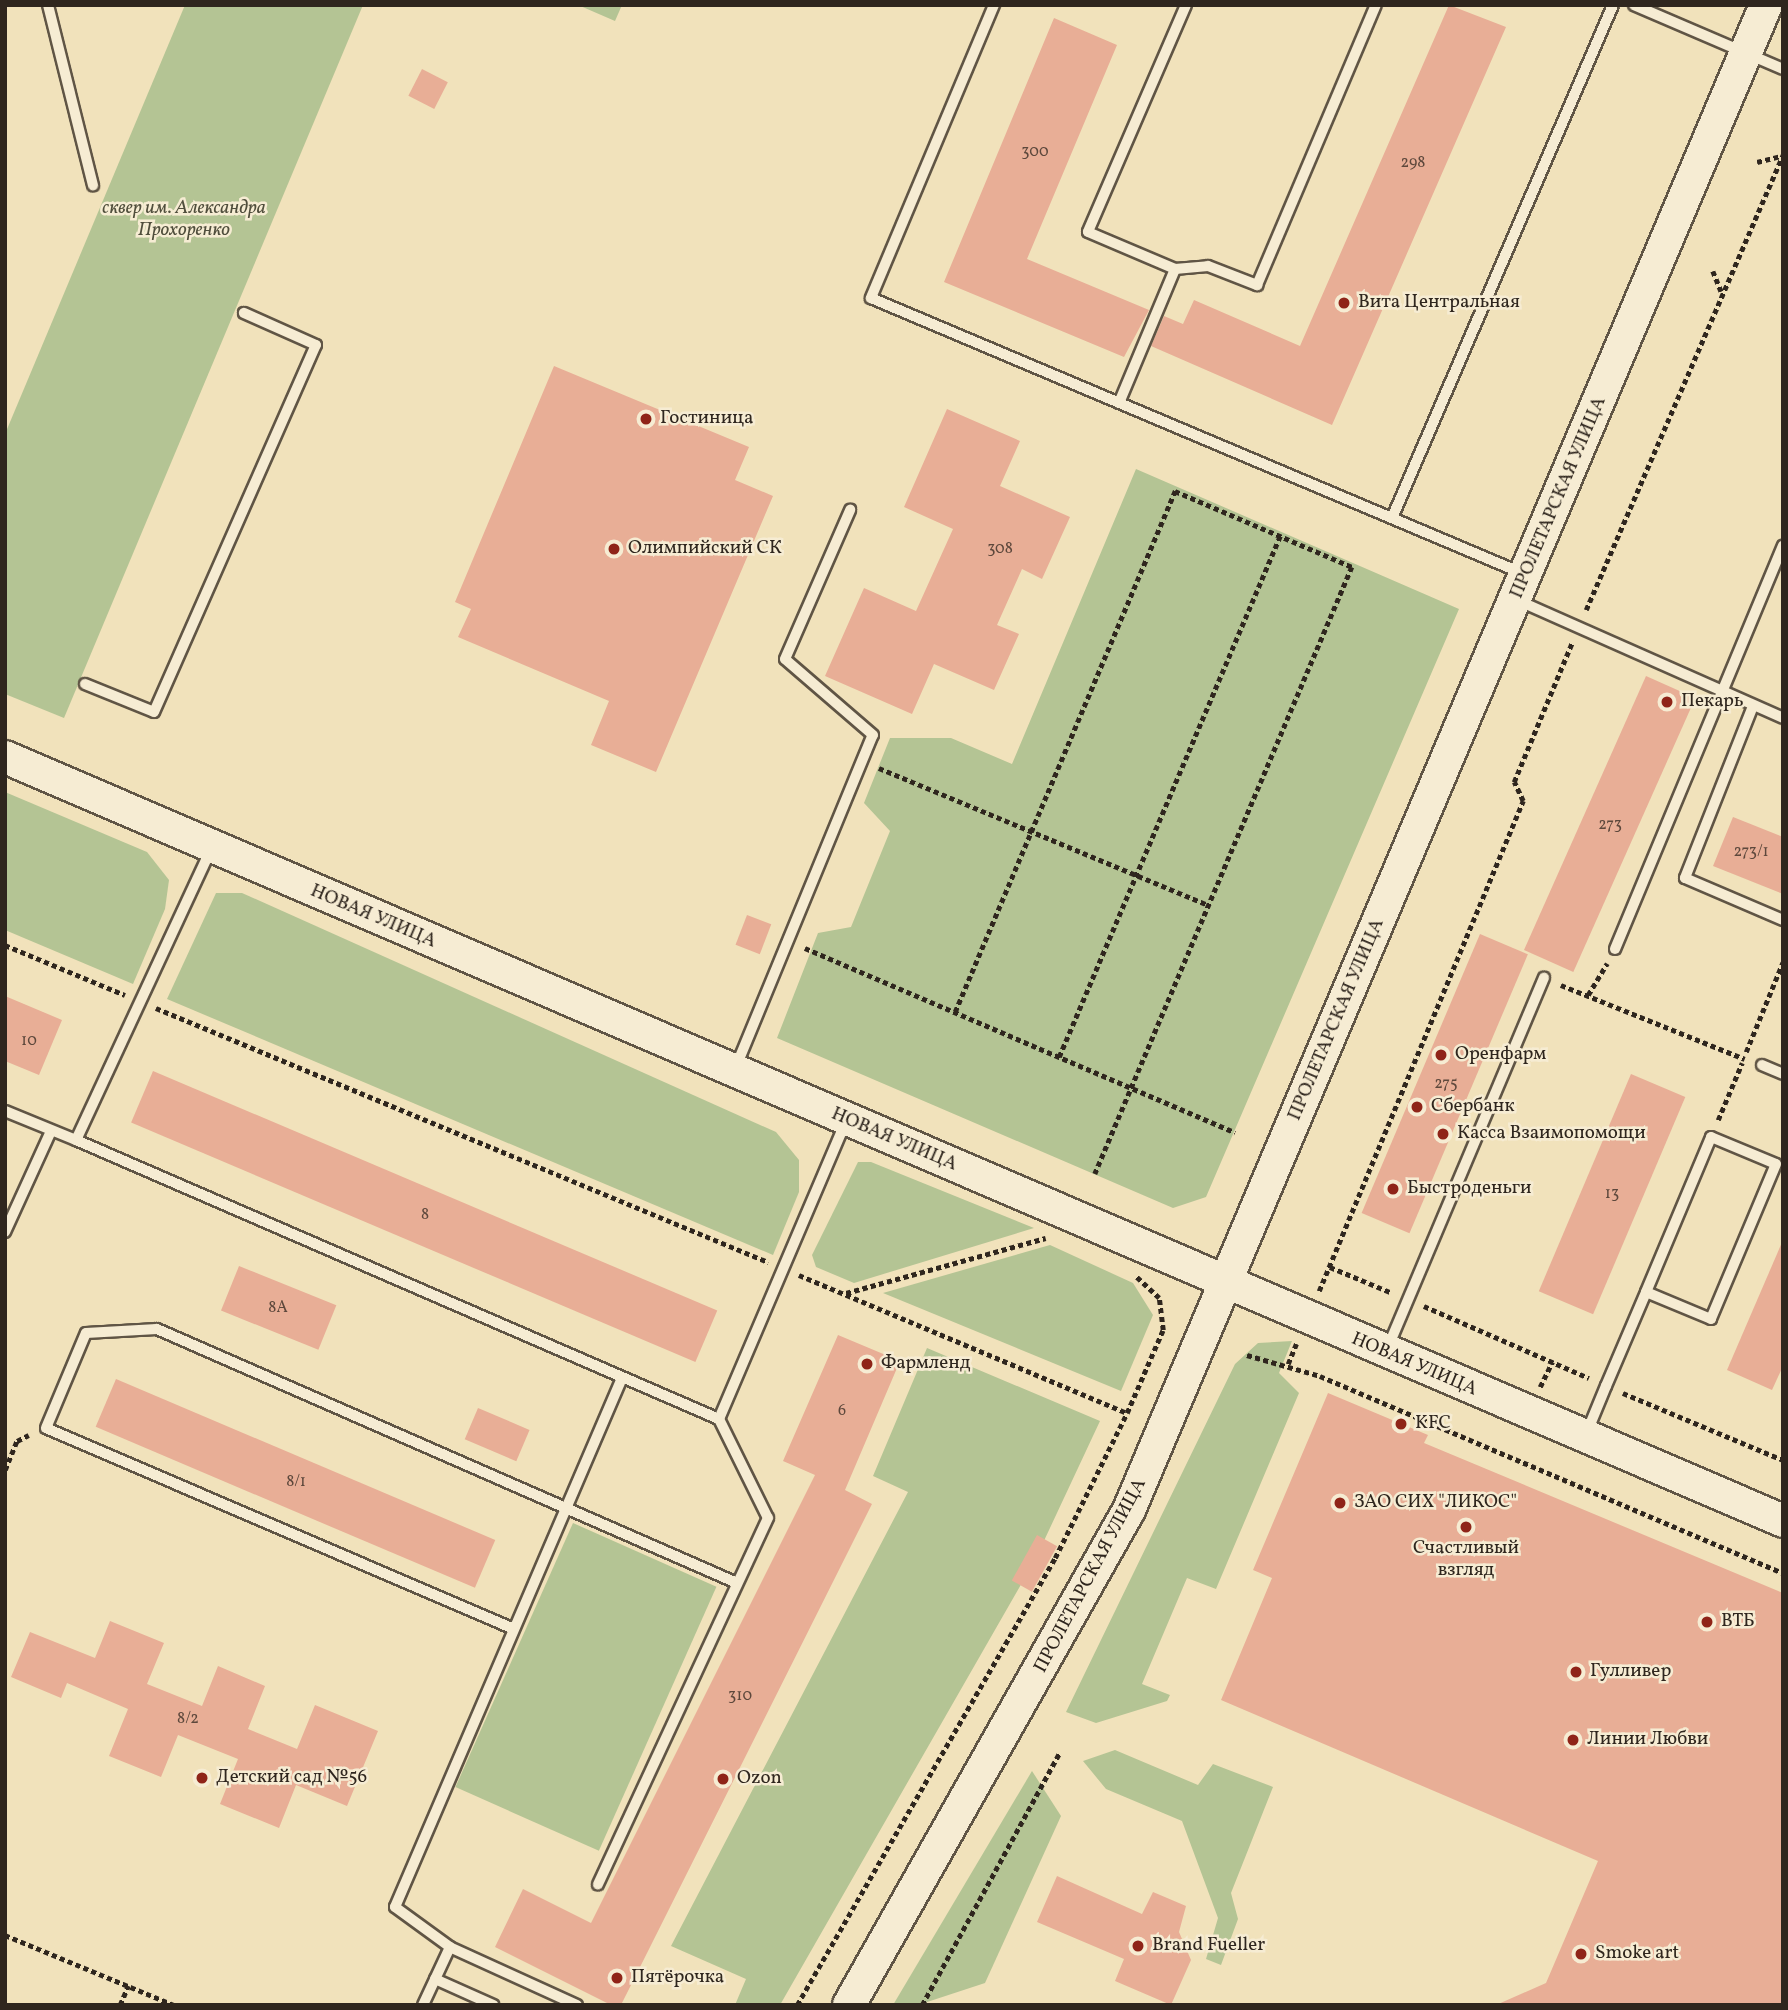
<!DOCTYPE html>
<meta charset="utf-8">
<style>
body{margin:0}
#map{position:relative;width:1788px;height:2010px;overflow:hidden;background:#f1e2bb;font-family:Vollkorn,serif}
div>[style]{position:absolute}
.green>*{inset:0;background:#b4c494;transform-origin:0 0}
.building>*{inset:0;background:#e8ae96;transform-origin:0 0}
.path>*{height:4.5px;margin-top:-2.25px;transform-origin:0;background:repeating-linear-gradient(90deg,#2f261e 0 5px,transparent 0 8.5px)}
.roads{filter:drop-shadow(2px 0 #605545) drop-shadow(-2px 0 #605545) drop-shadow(0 2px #605545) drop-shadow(0 -2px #605545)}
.lane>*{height:10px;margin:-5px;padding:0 5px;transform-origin:5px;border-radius:5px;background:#f6ecd3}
.secondary>*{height:32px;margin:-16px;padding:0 16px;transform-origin:16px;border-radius:16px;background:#f6ecd3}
.dots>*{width:19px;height:19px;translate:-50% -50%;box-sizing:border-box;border:4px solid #f6ecd3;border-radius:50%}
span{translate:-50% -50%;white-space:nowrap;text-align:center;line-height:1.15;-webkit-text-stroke:5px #f6ecd3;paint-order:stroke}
.number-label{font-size:16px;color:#5d483c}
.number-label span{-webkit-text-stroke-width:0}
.park-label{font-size:19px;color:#504e3c;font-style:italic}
.poi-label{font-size:19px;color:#2f261e}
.left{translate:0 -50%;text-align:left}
.street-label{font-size:19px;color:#2f261e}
.frame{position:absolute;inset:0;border:7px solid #2f261e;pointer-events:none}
</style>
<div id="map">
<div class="green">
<div style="clip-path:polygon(185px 5px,363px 5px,64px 718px,5px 694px,5px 434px)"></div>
<div style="clip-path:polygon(578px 5px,622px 5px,615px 21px)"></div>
<div style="clip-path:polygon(1136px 469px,1459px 609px,1206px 1197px,1173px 1208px,777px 1038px,818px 933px,851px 927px,890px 831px,864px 803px,890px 738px,951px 738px,1012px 764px)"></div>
<div style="clip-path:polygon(5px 792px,147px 852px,169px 880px,165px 909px,133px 984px,5px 930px)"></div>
<div style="clip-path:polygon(216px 893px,242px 893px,776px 1132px,799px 1160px,799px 1192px,773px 1255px,167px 999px)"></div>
<div style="clip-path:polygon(858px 1162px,871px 1162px,1034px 1228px,854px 1283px,816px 1267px,812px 1255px)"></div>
<div style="clip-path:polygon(1050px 1245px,1133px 1283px,1153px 1315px,1121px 1391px,883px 1293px)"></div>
<div style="clip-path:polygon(1292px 1341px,1279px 1373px,1299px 1393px,1216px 1589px,1187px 1578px,1142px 1684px,1170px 1695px,1167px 1701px,1096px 1723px,1066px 1712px,1235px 1364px,1258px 1343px)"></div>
<div style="clip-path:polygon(927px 1348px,1100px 1421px,1035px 1560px,780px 2005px,735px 2005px,746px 1979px,671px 1946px,908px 1492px,873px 1476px)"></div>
<div style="left:573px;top:1523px;width:157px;height:289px;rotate:24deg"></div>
<div style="clip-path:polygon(1115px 1750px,1198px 1785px,1213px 1764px,1273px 1787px,1231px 1893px,1238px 1919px,1221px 1965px,1206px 1959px,1218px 1918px,1182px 1821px,1106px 1789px,1083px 1761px)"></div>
<div style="clip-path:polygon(1032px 1771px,1061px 1816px,985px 1983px,918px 2005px,893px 2005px)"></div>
</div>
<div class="building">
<div style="clip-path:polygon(1449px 5px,1506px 27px,1332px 425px,1151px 346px,1164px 316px,1183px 324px,1194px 300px,1300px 346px)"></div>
<div style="clip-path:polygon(1054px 18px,1117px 45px,1027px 259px,1149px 310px,1124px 357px,944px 282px)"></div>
<div style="left:422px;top:69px;width:29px;height:30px;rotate:27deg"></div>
<div style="clip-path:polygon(554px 366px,749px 447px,735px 480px,773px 496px,656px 772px,591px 745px,609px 701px,458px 637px,471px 609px,455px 602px)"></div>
<div style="clip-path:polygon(947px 409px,1020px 441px,1000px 486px,1070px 517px,1042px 579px,1022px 569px,997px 625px,1019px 634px,994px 690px,934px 664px,912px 714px,825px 676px,864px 588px,916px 611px,953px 529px,904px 507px)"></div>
<div style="left:1646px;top:676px;width:54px;height:300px;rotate:24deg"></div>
<div style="clip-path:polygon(1733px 817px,1783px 837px,1783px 894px,1713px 866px)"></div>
<div style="left:747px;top:915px;width:26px;height:32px;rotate:21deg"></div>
<div style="left:1480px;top:934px;width:52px;height:303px;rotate:23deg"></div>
<div style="clip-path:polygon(5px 996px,62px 1020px,39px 1075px,5px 1061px)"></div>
<div style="left:153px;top:1071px;width:613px;height:56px;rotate:23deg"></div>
<div style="left:1631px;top:1074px;width:59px;height:236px;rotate:23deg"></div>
<div style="clip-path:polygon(1783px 1240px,1783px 1366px,1772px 1390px,1727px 1370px)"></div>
<div style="left:239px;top:1266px;width:105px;height:48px;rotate:22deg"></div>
<div style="clip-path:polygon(838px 1335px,900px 1361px,845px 1490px,872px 1504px,621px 2005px,611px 2005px,495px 1947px,523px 1889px,591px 1923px,815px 1475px,783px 1461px)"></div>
<div style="left:116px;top:1379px;width:412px;height:52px;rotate:23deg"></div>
<div style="clip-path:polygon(1328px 1393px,1428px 1435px,1424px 1443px,1783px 1593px,1783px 2005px,1496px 2005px,1546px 1983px,1598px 1861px,1221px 1700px,1272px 1578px,1253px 1570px)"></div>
<div style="left:478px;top:1408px;width:56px;height:34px;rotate:23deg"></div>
<div style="left:1037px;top:1535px;width:23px;height:52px;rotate:29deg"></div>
<div style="clip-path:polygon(110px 1621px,164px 1643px,147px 1684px,202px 1706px,218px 1666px,265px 1686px,248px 1729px,297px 1749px,315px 1705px,378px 1731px,347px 1806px,296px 1785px,279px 1828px,220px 1804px,238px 1759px,178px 1735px,161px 1777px,109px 1756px,128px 1709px,67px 1683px,61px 1698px,11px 1677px,30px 1632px,95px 1658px)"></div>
<div style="clip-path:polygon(1057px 1876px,1142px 1914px,1153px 1892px,1186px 1906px,1179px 1932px,1191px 1960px,1171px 2005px,1115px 1981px,1124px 1959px,1037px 1922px)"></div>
</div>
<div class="path">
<div style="left:1757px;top:162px;width:25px;rotate:-14deg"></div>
<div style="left:1713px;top:271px;width:22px;rotate:68deg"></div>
<div style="left:1586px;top:610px;width:497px;rotate:-66.6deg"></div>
<div style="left:879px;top:768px;width:356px;rotate:22.6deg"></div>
<div style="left:5px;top:945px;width:130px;rotate:22.6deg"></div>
<div style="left:805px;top:948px;width:468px;rotate:23.2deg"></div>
<div style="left:1561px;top:985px;width:198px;rotate:21.9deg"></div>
<div style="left:1588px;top:995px;width:37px;rotate:-59deg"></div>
<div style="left:156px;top:1008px;width:663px;rotate:22.54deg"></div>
<div style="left:955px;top:1012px;width:566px;rotate:-67.11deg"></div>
<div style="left:1175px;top:491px;width:193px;rotate:23.2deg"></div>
<div style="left:1352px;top:567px;width:659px;rotate:112.95deg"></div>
<div style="left:1746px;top:1052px;width:97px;rotate:-67.7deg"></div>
<div style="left:1059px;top:1057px;width:566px;rotate:-67.01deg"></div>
<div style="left:1718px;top:1120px;width:62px;rotate:-67.2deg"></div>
<div style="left:1330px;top:1267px;width:65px;rotate:22.6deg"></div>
<div style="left:799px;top:1275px;width:356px;rotate:22.8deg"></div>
<div style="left:1319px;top:1291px;width:531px;rotate:-67.4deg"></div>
<div style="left:1523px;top:801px;width:21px;rotate:-115deg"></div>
<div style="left:1514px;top:782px;width:151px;rotate:-67.4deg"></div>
<div style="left:846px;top:1293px;width:207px;rotate:-15.4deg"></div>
<div style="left:1424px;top:1306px;width:180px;rotate:23.6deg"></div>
<div style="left:1247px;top:1355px;width:76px;rotate:16deg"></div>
<div style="left:1320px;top:1376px;width:503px;rotate:23.05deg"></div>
<div style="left:1288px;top:1364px;width:22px;rotate:-68deg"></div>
<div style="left:1540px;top:1387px;width:28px;rotate:-64deg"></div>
<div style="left:1623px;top:1393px;width:173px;rotate:22.7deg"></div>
<div style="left:5px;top:1470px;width:31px;rotate:-68deg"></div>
<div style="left:17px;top:1441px;width:13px;rotate:-27deg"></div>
<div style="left:5px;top:1935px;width:183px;rotate:22.5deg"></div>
<div style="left:120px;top:2005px;width:21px;rotate:-67deg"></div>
<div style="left:797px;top:2005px;width:516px;rotate:-60.01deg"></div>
<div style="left:1055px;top:1558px;width:162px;rotate:-63.6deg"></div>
<div style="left:1127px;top:1413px;width:90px;rotate:-66.6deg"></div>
<div style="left:1163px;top:1330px;width:32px;rotate:-97deg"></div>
<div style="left:1159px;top:1298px;width:33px;rotate:-137deg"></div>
<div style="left:922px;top:2005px;width:286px;rotate:-61.4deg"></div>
</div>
<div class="roads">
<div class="lane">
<div style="left:48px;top:5px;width:186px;rotate:76deg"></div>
<div style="left:994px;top:5px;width:318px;rotate:112.8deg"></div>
<div style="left:871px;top:298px;width:709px;rotate:22.91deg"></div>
<div style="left:1186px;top:5px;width:247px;rotate:113.4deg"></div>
<div style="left:1088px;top:232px;width:95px;rotate:23deg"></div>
<div style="left:1175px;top:269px;width:33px;rotate:-5deg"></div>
<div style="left:1208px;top:266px;width:53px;rotate:21.2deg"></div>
<div style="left:1257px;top:285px;width:304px;rotate:-67deg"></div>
<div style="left:1634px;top:5px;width:162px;rotate:23.2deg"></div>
<div style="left:1119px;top:403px;width:145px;rotate:-67.3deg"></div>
<div style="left:1392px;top:518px;width:559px;rotate:-66.69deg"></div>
<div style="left:1517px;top:600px;width:291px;rotate:23.9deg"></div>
<div style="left:85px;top:684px;width:74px;rotate:22.1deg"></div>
<div style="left:154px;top:712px;width:401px;rotate:-66.2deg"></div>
<div style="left:316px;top:345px;width:79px;rotate:-156deg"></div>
<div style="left:1753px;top:706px;width:185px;rotate:111.6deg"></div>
<div style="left:1685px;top:878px;width:107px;rotate:23.2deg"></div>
<div style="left:1615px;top:949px;width:437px;rotate:-67.4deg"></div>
<div style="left:1762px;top:1065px;width:23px;rotate:23deg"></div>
<div style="left:735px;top:1069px;width:361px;rotate:-67.6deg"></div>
<div style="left:873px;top:735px;width:116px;rotate:-139.2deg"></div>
<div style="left:785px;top:659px;width:163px;rotate:-66.4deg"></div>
<div style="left:5px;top:1111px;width:77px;rotate:22.2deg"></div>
<div style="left:76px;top:1140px;width:321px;rotate:-65.1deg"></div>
<div style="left:76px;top:1140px;width:701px;rotate:23.46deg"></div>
<div style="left:719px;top:1419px;width:110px;rotate:63.7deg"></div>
<div style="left:768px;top:1518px;width:404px;rotate:114.9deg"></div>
<div style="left:5px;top:1232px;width:111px;rotate:-65.5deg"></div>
<div style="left:1388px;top:1347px;width:401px;rotate:-67.1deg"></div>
<div style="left:719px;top:1419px;width:322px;rotate:-66.9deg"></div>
<div style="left:1587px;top:1432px;width:50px;rotate:-67.6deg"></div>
<div style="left:1606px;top:1386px;width:102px;rotate:-66.9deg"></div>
<div style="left:1646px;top:1292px;width:168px;rotate:-67.2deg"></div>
<div style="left:1711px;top:1137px;width:70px;rotate:22.6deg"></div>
<div style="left:1776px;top:1164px;width:168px;rotate:112.8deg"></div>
<div style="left:1711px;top:1319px;width:70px;rotate:-157.4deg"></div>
<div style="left:514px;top:1629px;width:509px;rotate:-156.76deg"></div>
<div style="left:46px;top:1428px;width:103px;rotate:-67.2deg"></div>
<div style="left:86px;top:1333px;width:71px;rotate:-3.2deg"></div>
<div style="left:157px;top:1329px;width:633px;rotate:23.65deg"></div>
<div style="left:435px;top:1979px;width:64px;rotate:24.1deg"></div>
<div style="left:423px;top:2005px;width:64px;rotate:-65deg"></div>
<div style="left:577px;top:2005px;width:140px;rotate:-155.5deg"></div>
<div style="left:450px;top:1947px;width:68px;rotate:-144deg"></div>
<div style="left:395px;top:1907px;width:576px;rotate:-66.78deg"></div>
</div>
<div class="secondary">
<div style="left:5px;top:757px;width:1935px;rotate:23.25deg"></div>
<div style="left:849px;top:2005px;width:569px;rotate:-60.51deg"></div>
<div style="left:1129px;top:1510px;width:1634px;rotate:-67.06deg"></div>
</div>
</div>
<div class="dots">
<div style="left:1344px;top:303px;background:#8f2418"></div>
<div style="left:646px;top:419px;background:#8f2418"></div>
<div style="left:614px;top:549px;background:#8f2418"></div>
<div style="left:1667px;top:702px;background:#8f2418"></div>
<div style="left:1441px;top:1055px;background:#8f2418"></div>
<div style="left:1417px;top:1107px;background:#8f2418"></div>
<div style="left:1443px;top:1134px;background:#8f2418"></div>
<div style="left:1393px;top:1189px;background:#8f2418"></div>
<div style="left:867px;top:1364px;background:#8f2418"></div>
<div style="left:1401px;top:1424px;background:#8f2418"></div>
<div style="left:1340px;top:1503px;background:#8f2418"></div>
<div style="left:1466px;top:1527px;background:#8f2418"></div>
<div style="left:1707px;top:1622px;background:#8f2418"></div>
<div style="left:1576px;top:1672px;background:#8f2418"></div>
<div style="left:1573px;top:1740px;background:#8f2418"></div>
<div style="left:202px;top:1778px;background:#8f2418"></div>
<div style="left:723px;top:1779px;background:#8f2418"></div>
<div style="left:1138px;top:1946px;background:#8f2418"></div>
<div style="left:1581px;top:1954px;background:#8f2418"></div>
<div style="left:617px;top:1978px;background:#8f2418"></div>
</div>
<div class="number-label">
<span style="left:1035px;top:152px">300</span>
<span style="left:1413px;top:163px">298</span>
<span style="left:1000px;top:549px">308</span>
<span style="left:1610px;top:825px">273</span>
<span style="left:1751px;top:852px">273/1</span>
<span style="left:29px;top:1041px">10</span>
<span style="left:1446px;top:1084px">275</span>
<span style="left:1612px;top:1194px">13</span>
<span style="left:425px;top:1215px">8</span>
<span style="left:278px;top:1308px">8А</span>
<span style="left:842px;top:1411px">6</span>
<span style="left:296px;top:1482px">8/1</span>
<span style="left:740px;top:1696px">310</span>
<span style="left:188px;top:1719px">8/2</span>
</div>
<div class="park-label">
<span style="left:184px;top:220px">сквер им. Александра<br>Прохоренко</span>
</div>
<div class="poi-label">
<span class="left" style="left:1358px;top:303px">Вита Центральная</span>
<span class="left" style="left:660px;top:419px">Гостиница</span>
<span class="left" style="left:628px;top:549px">Олимпийский СК</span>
<span class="left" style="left:1681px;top:702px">Пекарь</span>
<span class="left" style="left:1455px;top:1055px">Оренфарм</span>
<span class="left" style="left:1431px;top:1107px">Сбербанк</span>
<span class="left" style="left:1457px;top:1134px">Касса Взаимопомощи</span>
<span class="left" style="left:1407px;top:1189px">Быстроденьги</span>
<span class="left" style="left:881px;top:1364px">Фармленд</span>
<span class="left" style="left:1415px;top:1424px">KFC</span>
<span class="left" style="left:1354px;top:1503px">ЗАО СИХ "ЛИКОС"</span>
<span style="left:1466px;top:1560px">Счастливый<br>взгляд</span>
<span class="left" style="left:1721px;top:1622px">ВТБ</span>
<span class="left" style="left:1590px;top:1672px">Гулливер</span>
<span class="left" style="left:1587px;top:1740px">Линии Любви</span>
<span class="left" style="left:216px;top:1778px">Детский сад №56</span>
<span class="left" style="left:737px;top:1779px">Ozon</span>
<span class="left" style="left:1152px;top:1946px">Brand Fueller</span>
<span class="left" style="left:1595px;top:1954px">Smoke art</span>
<span class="left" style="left:631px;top:1978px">Пятёрочка</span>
</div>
<div class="street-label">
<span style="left:1559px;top:498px;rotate:-67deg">ПРОЛЕТАРСКАЯ УЛИЦА</span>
<span style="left:373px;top:917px;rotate:23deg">НОВАЯ УЛИЦА</span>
<span style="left:1337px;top:1020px;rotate:-67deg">ПРОЛЕТАРСКАЯ УЛИЦА</span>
<span style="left:894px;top:1140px;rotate:23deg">НОВАЯ УЛИЦА</span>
<span style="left:1414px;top:1365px;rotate:23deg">НОВАЯ УЛИЦА</span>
<span style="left:1091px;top:1576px;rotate:-62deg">ПРОЛЕТАРСКАЯ УЛИЦА</span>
</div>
<div class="frame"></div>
</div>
